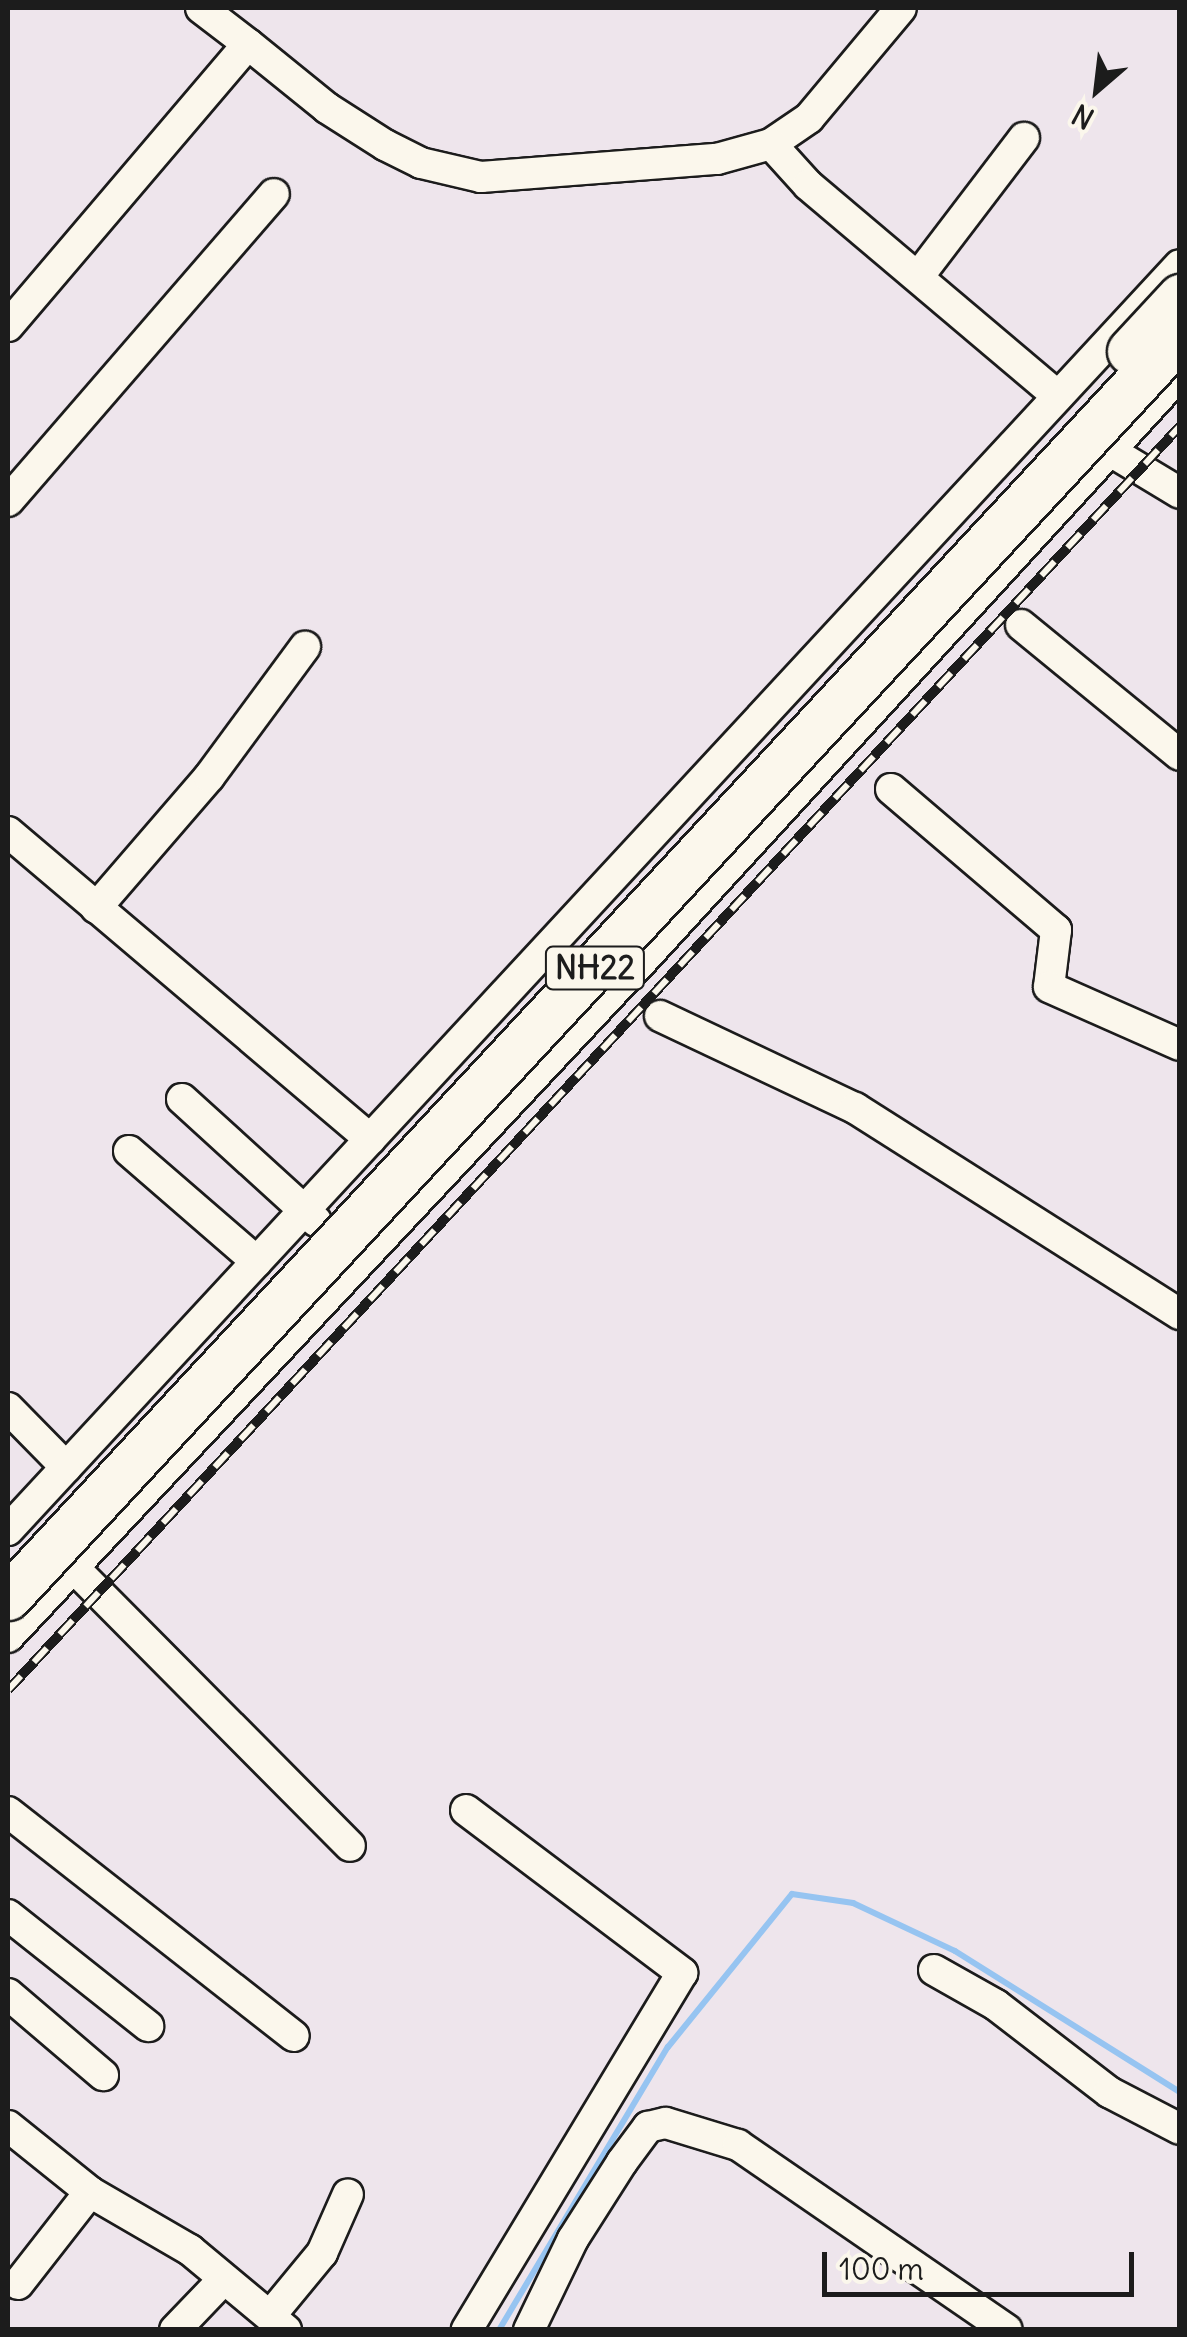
<!DOCTYPE html>
<style>
body{margin:0}
#map{position:relative;width:1187px;height:2337px;overflow:hidden;background:#eee5ec;font-family:Delius,sans-serif}
div>[style]{position:absolute}
.stream>*{height:6px;margin:-3px;padding:0 3px;transform-origin:3px;border-radius:3px;background:#96c4f1}
.roads{filter:drop-shadow(2px 0 #1c1c1c) drop-shadow(-2px 0 #1c1c1c) drop-shadow(0 2px #1c1c1c) drop-shadow(0 -2px #1c1c1c)}
.minor>*{height:30px;margin:-15px;padding:0 15px;transform-origin:15px;border-radius:15px;background:#fbf7ec}
.rail>*{height:10px;margin-top:-5px;transform-origin:0;background:repeating-linear-gradient(90deg,#fbf7ec 0 19px,#1c1c1c 0 38px);box-sizing:border-box;border-block:2px solid #1c1c1c}
.bridges{filter:drop-shadow(2px 0 #1c1c1c) drop-shadow(-2px 0 #1c1c1c) drop-shadow(0 2px #1c1c1c) drop-shadow(0 -2px #1c1c1c)}
.highway-bridge>*{height:45px;margin:-22.5px;padding:0 22.5px;transform-origin:22.5px;border-radius:22.5px;background:#fbf7ec}
span{translate:-50% -50%;white-space:nowrap;text-align:center;line-height:1.15;-webkit-text-stroke:9px #fbf7ec;paint-order:stroke}
.shield-label span{padding:2px 8px;background:#fbf7ec;border:2px solid;border-radius:8px;-webkit-text-stroke-width:0}
.shield-label{font-size:32px;color:#1c1c1c;font-weight:700}
.frame{position:absolute;inset:0;border:10px solid #1c1c1c;pointer-events:none}
.north{position:absolute;left:1047px;top:40px;width:100px;height:100px;-webkit-text-stroke:8px #fbf7ec;paint-order:stroke;rotate:208deg;font-size:28px;font-weight:700;line-height:40px;text-align:center;color:#1c1c1c}
.north::after{content:'';display:block;margin:auto;width:35px;height:45px;background:#1c1c1c;clip-path:polygon(50% 0,100% 100%,50% 72%,0 100%)}
.scale{position:absolute;left:822px;top:2252px;width:312px;height:45px;box-sizing:border-box;border:5px solid #1c1c1c;border-top:0;padding-left:12px;font-size:30px;line-height:35px;white-space:nowrap;color:#1c1c1c;-webkit-text-stroke:8px #fbf7ec;paint-order:stroke}
</style>
<div id="map">
<div class="stream">
<div style="left:499px;top:2330px;width:330px;rotate:-59.2deg"></div>
<div style="left:668px;top:2047px;width:197px;rotate:-51deg"></div>
<div style="left:792px;top:1894px;width:62px;rotate:8.4deg"></div>
<div style="left:853px;top:1903px;width:113px;rotate:25.2deg"></div>
<div style="left:955px;top:1951px;width:266px;rotate:32.1deg"></div>
</div>
<div class="roads">
<div class="minor">
<div style="left:201px;top:8px;width:59px;rotate:37.5deg"></div>
<div style="left:771px;top:144px;width:46px;rotate:-34.4deg"></div>
<div style="left:809px;top:118px;width:143px;rotate:-50.1deg"></div>
<div style="left:918px;top:277px;width:175px;rotate:-52.7deg"></div>
<div style="left:8px;top:326px;width:370px;rotate:-49.6deg"></div>
<div style="left:248px;top:44px;width:102px;rotate:39deg"></div>
<div style="left:327px;top:108px;width:69px;rotate:32.5deg"></div>
<div style="left:385px;top:145px;width:40px;rotate:26.6deg"></div>
<div style="left:421px;top:163px;width:62px;rotate:13.1deg"></div>
<div style="left:481px;top:177px;width:237px;rotate:-4.4deg"></div>
<div style="left:717px;top:159px;width:56px;rotate:-15.5deg"></div>
<div style="left:771px;top:144px;width:55px;rotate:47.9deg"></div>
<div style="left:808px;top:185px;width:327px;rotate:40.2deg"></div>
<div style="left:1107px;top:449px;width:85px;rotate:31.1deg"></div>
<div style="left:8px;top:501px;width:406px;rotate:-49.1deg"></div>
<div style="left:1021px;top:625px;width:205px;rotate:39.3deg"></div>
<div style="left:891px;top:789px;width:217px;rotate:40.5deg"></div>
<div style="left:1056px;top:930px;width:57px;rotate:97deg"></div>
<div style="left:1049px;top:987px;width:143px;rotate:23.9deg"></div>
<div style="left:8px;top:832px;width:475px;rotate:40.3deg"></div>
<div style="left:96px;top:908px;width:173px;rotate:-49.2deg"></div>
<div style="left:209px;top:777px;width:162px;rotate:-53.6deg"></div>
<div style="left:660px;top:1016px;width:216px;rotate:25.3deg"></div>
<div style="left:855px;top:1108px;width:385px;rotate:32.4deg"></div>
<div style="left:182px;top:1099px;width:181px;rotate:42.3deg"></div>
<div style="left:129px;top:1151px;width:169px;rotate:40.9deg"></div>
<div style="left:8px;top:1408px;width:83px;rotate:45.5deg"></div>
<div style="left:8px;top:1530px;width:1724px;rotate:-47.19deg"></div>
<div style="left:75px;top:1569px;width:390px;rotate:45.2deg"></div>
<div style="left:8px;top:1637px;width:927px;rotate:-46.84deg"></div>
<div style="left:642px;top:961px;width:796px;rotate:-47.49deg"></div>
<div style="left:466px;top:1810px;width:271px;rotate:37deg"></div>
<div style="left:682px;top:1973px;width:417px;rotate:121.1deg"></div>
<div style="left:8px;top:1812px;width:363px;rotate:38.1deg"></div>
<div style="left:8px;top:1915px;width:179px;rotate:38.4deg"></div>
<div style="left:934px;top:1970px;width:71px;rotate:29.4deg"></div>
<div style="left:996px;top:2005px;width:143px;rotate:37.6deg"></div>
<div style="left:1109px;top:2092px;width:80px;rotate:27.5deg"></div>
<div style="left:8px;top:1994px;width:125px;rotate:40.5deg"></div>
<div style="left:8px;top:2126px;width:105px;rotate:38.8deg"></div>
<div style="left:90px;top:2192px;width:116px;rotate:30.1deg"></div>
<div style="left:190px;top:2250px;width:125px;rotate:39.8deg"></div>
<div style="left:18px;top:2284px;width:117px;rotate:-52deg"></div>
<div style="left:270px;top:2316px;width:82px;rotate:-50.5deg"></div>
<div style="left:322px;top:2253px;width:64px;rotate:-66.2deg"></div>
<div style="left:175px;top:2330px;width:69px;rotate:-46.2deg"></div>
<div style="left:529px;top:2330px;width:101px;rotate:-64.2deg"></div>
<div style="left:573px;top:2239px;width:91px;rotate:-57.5deg"></div>
<div style="left:622px;top:2162px;width:44px;rotate:-53.4deg"></div>
<div style="left:648px;top:2127px;width:18px;rotate:-13deg"></div>
<div style="left:666px;top:2123px;width:75px;rotate:17deg"></div>
<div style="left:738px;top:2145px;width:326px;rotate:34.5deg"></div>
</div>
</div>
<div class="rail">
<div style="left:8px;top:1690px;width:1724px;rotate:-47.16deg"></div>
</div>
<div class="bridges">
<div class="highway-bridge">
<div style="left:1130px;top:351px;width:74px;rotate:-47.2deg"></div>
<div style="left:8px;top:1597px;width:1722px;rotate:-47.09deg"></div>
</div>
</div>
<div class="shield-label">
<span style="left:595px;top:968px">NH22</span>
</div>
<div class="frame"></div>
<div class="north">N</div>
<div class="scale">100 m</div>
</div>
